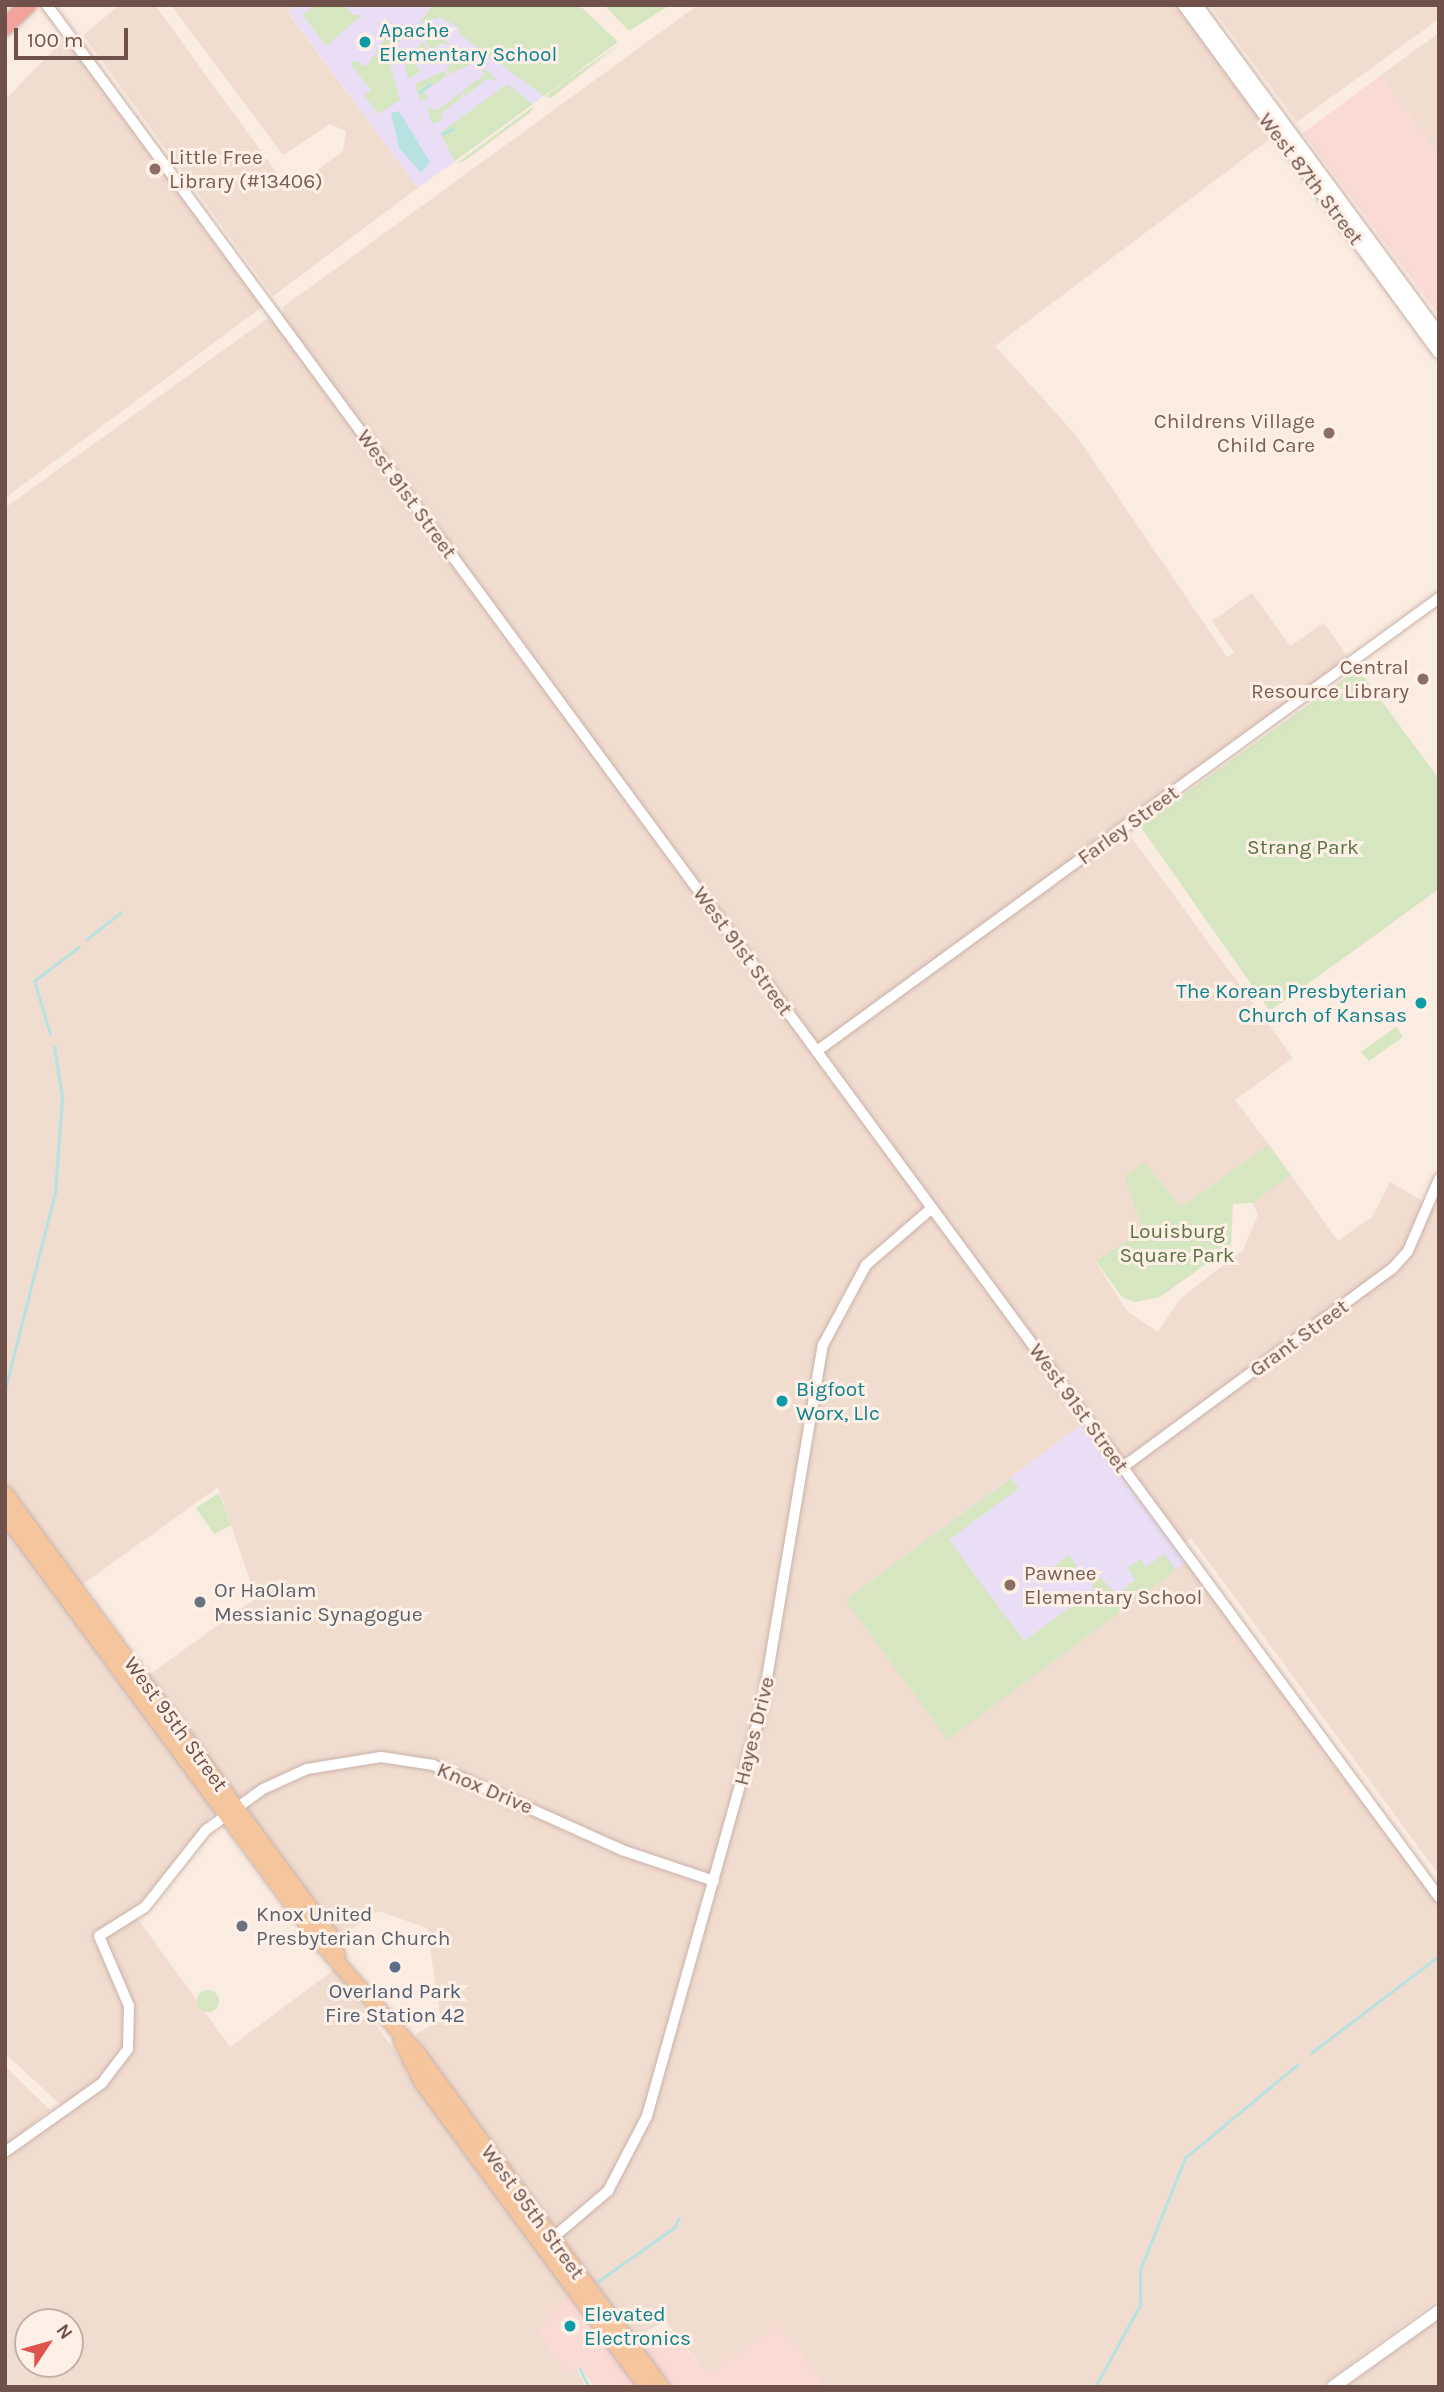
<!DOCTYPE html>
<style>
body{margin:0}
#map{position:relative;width:1444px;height:2392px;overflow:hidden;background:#faece1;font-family:Karla,sans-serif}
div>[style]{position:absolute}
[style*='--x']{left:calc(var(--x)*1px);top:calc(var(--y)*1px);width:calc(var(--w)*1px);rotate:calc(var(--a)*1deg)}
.residential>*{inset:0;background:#f1dcd0}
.commercial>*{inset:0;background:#fadad5}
.education>*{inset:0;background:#e9def6}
.green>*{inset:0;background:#d6e6c1}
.round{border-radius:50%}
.water>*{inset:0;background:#b7e2e1}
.stream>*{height:2.5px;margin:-1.25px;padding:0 1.25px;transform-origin:1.25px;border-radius:1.25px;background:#b7e2e1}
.roads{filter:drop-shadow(0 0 2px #c9b2a9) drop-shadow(0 0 2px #c9b2a9)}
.tertiary>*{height:10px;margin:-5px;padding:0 5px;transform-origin:5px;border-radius:5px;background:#fff}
.secondary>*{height:12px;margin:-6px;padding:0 6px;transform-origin:6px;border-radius:6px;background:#fff}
.primary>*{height:14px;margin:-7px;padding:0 7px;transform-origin:7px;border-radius:7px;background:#f5c59d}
.motorway>*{height:16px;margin:-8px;padding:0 8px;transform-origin:8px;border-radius:8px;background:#f1a39b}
.dots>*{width:19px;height:19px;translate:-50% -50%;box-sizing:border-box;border:4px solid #fef0e6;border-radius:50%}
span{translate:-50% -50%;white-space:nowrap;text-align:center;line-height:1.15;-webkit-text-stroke:6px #fef0e6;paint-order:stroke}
.culture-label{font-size:21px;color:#0d838f}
.left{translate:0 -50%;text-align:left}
.right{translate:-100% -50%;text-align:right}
.education-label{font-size:21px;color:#785e54}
.street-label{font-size:21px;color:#6f514a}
.park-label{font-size:21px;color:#5a7442}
.worship-label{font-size:21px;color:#5b616d}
.service-label{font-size:21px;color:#4e5e75}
.frame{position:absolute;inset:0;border:7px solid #6f514a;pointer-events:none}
.north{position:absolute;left:14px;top:2308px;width:70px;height:70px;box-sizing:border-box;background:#fef0e6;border:2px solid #c5b0a8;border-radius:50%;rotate:54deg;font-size:19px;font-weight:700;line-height:28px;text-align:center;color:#6f514a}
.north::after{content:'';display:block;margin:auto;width:24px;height:32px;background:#dd554d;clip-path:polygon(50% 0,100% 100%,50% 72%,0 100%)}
.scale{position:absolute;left:14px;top:28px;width:114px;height:32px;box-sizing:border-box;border:4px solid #6f514a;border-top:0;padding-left:9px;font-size:21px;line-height:24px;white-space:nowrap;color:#6f514a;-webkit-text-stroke:5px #fef0e6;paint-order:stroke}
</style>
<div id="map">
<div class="residential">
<i style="clip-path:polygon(120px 5px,155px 5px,290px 191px,343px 151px,346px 131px,330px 124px,283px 155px,171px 5px,297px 5px,288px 13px,418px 188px,273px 296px,83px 35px)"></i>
<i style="clip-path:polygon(698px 5px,1179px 5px,1274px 136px,995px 346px,1075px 434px,1227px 657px,1234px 652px,1212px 621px,1252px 593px,1290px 646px,1324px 623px,1349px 659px,1121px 823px,1293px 1058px,1235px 1100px,1269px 1145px,1181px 1207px,1145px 1163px,1126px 1177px,1143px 1230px,1096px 1262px,1127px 1311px,1158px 1332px,1180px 1299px,1243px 1250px,1258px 1215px,1253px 1203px,1291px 1175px,1338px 1241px,1372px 1217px,1390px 1182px,1430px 1205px,1439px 1187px,1439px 1875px,1191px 1538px,1183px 1543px,283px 317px,283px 307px)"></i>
<i style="clip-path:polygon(1210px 5px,1439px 5px,1439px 19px,1297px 122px)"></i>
<i style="clip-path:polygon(1439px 33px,1439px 155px,1381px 75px)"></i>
<i style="clip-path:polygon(65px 38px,262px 307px,5px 498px,5px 100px)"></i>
<i style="clip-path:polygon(265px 320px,274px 321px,1084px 1423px,846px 1600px,1187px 1561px,1439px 1904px,1439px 2299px,1319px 2387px,826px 2387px,708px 2374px,665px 2321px,634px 2339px,418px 2046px,416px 2034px,441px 2020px,427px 1928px,378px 1911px,339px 1938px,146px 1677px,256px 1598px,218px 1487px,80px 1586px,5px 1484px,5px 508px)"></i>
<i style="clip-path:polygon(evenodd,5px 1522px,216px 1809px,133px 1912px,230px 2047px,335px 1969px,571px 2293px,568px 2375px,577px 2369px,586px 2387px,5px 2387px,5px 2156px,67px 2111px,5px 2053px,5px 1522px,28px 2322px,70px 2322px,70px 2364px,28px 2364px,28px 2322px)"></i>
<i style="clip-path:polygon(5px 2066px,50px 2110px,5px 2146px)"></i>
<i style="clip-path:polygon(1439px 2319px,1439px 2387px,1346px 2387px)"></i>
</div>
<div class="commercial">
<i style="clip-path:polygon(1381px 75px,1439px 155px,1439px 315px,1303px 133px)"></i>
<i style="clip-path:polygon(571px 2293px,624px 2365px,672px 2331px,708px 2374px,780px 2324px,826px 2387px,595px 2387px,580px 2367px,568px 2375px,537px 2332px)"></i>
</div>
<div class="education">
<i style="clip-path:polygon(297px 5px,576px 5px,616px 43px,418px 188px,288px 12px)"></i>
<i style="clip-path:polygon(1084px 1423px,1187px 1561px,948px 1740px,845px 1600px)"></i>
</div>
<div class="green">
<i style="clip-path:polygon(315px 5px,345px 5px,352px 15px,362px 15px,326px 46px,303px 15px)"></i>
<i style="clip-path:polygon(432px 5px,579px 5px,618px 42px,544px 96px,458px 33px,459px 28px,440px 17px,419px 24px)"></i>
<i style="clip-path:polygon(604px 5px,670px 5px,629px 31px)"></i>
<i style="clip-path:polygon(405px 25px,406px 35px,389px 56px,374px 54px,390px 31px)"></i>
<i style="clip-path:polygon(439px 36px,452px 46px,442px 43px,432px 50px,425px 41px)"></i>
<i style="clip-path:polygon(423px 42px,429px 52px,414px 62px,420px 72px,408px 79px,404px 60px)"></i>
<i style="clip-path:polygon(620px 44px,551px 98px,545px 97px,568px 79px)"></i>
<i style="clip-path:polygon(461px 50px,474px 63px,449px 74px,446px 69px)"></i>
<i style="clip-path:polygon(373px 56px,388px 58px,400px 100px,378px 114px,364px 95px,371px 90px,351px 65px,354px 60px,366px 67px)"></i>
<i style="clip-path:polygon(483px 67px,497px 80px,487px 79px,465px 96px,462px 91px,484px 75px)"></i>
<i style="clip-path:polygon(444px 71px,447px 75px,424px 92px,428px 98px,420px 101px,415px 84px)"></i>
<i style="clip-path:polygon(507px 84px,533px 104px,455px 161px,440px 133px)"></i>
<i style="clip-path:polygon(460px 93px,463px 97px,440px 114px,443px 120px,432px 124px,427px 107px,437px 110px)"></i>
<i style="clip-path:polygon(534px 106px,531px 112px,463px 162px,457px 163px)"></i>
<i style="clip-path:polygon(1358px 669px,1439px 779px,1439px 889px,1270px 1011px,1140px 826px)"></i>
<i style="clip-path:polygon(1396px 1027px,1403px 1037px,1369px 1061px,1361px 1052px)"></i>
<i style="clip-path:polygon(1269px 1145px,1291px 1175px,1253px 1203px,1233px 1204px,1231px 1246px,1160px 1297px,1135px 1302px,1122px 1297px,1096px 1261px,1143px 1230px,1125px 1176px,1144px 1162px,1181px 1207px)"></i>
<i style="clip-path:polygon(1011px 1478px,1019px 1488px,949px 1540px,1024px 1641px,1094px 1590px,1091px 1585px,1101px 1577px,1116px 1595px,1135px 1580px,1128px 1568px,1140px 1559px,1146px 1567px,1164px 1554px,1176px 1570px,948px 1740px,845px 1600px)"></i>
<i style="clip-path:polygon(219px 1493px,231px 1525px,214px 1534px,196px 1508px)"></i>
<i style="clip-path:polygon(1069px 1555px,1077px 1566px,1049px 1584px,1042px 1575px)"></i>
<i class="round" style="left:197px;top:1990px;width:22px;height:22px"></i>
</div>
<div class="water">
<i style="clip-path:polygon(399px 111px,430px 162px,421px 173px,399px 148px,391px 113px)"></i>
</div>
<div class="stream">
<i style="--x:419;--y:93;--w:14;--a:-39"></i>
<i style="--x:442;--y:134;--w:12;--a:-24"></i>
<i style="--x:87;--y:939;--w:42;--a:-38.2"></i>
<i style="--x:50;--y:1034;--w:55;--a:-106.8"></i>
<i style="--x:34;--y:981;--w:56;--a:-37.1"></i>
<i style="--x:5;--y:1390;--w:203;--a:-75.8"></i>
<i style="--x:55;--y:1193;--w:96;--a:-85.8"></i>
<i style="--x:62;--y:1097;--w:51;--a:-99.1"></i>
<i style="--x:1311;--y:2053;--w:161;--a:-37.2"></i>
<i style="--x:597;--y:2282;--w:95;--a:-35.2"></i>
<i style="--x:675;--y:2227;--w:9;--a:-69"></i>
<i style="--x:580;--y:2369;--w:20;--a:63"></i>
<i style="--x:1095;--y:2387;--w:94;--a:-61.2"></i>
<i style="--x:1140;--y:2305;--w:35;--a:-90"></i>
<i style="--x:1140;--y:2270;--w:121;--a:-68.1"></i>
<i style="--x:1185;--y:2158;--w:146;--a:-39.7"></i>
</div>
<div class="roads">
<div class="tertiary">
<i style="--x:47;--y:5;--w:2349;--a:53.66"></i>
<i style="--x:817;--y:1051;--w:769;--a:-36.07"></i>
<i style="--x:1123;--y:1467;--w:334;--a:-36.4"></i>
<i style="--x:1392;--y:1269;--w:24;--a:-48"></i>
<i style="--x:1408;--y:1251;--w:78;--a:-66.7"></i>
<i style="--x:5;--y:2152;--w:119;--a:-35.4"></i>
<i style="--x:102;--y:2083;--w:43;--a:-52.6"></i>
<i style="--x:128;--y:2049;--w:43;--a:-88.7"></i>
<i style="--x:129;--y:2006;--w:76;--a:-113.2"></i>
<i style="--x:99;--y:1936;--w:54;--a:-32.2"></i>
<i style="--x:145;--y:1907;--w:98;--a:-51.6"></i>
<i style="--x:206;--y:1830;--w:70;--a:-35.7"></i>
<i style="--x:263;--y:1789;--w:48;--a:-24.4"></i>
<i style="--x:307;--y:1769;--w:75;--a:-9.2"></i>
<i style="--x:381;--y:1757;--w:53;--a:8.7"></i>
<i style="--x:433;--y:1765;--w:207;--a:24.2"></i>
<i style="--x:622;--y:1850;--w:97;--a:18.6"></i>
<i style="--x:548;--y:2242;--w:79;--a:-40.4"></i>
<i style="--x:608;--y:2191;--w:85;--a:-62.5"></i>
<i style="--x:647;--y:2116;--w:424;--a:-74.3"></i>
<i style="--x:762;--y:1708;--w:368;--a:-80.5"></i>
<i style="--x:823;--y:1345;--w:91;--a:-61.7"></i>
<i style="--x:866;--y:1265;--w:87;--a:-40.8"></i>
</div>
<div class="secondary">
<i style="--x:1184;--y:5;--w:431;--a:53.7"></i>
<i style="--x:1196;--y:5;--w:409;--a:53.6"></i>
<i style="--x:1333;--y:2387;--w:130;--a:-35.6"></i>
</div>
<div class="primary">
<i style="--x:5;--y:1493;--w:546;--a:53.63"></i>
<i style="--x:329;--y:1933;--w:24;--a:68"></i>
<i style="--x:5;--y:1515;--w:529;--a:53.61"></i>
<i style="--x:319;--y:1941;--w:152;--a:48.7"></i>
<i style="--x:419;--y:2055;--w:411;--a:53.8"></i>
<i style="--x:401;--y:2041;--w:47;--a:63.4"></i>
<i style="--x:422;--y:2083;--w:378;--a:53.6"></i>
</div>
<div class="motorway">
<i style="--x:5;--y:27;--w:32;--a:-44"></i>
</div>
</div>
<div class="dots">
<i style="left:365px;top:42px;background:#0f9aa8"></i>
<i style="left:155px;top:169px;background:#8d6e63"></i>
<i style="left:1329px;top:433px;background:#8d6e63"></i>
<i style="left:1423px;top:679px;background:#8d6e63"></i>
<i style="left:1421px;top:1003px;background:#0f9aa8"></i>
<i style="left:782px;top:1401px;background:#0f9aa8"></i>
<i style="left:1010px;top:1585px;background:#8d6e63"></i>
<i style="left:200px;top:1602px;background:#6b7280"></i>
<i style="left:242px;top:1926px;background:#6b7280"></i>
<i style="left:395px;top:1967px;background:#5c6f8a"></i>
<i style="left:570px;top:2326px;background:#0f9aa8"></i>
</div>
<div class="culture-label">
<span class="left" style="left:379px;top:42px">Apache<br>Elementary School</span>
<span class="right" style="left:1407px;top:1003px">The Korean Presbyterian<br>Church of Kansas</span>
<span class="left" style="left:796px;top:1401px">Bigfoot<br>Worx, Llc</span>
<span class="left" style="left:584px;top:2326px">Elevated<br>Electronics</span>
</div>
<div class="education-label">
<span class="left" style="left:169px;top:169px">Little Free<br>Library (#13406)</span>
<span class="right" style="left:1315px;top:433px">Childrens Village<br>Child Care</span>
<span class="right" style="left:1409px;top:679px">Central<br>Resource Library</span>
<span class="left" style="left:1024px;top:1585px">Pawnee<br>Elementary School</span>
</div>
<div class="street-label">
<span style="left:1311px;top:179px;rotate:53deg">West 87th Street</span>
<span style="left:407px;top:494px;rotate:54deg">West 91st Street</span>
<span style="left:1128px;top:825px;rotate:-36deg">Farley Street</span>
<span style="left:743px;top:951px;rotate:54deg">West 91st Street</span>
<span style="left:1299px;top:1338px;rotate:-36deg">Grant Street</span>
<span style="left:1079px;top:1408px;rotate:54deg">West 91st Street</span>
<span style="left:176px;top:1724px;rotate:54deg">West 95th Street</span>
<span style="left:754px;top:1731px;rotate:-76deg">Hayes Drive</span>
<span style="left:485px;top:1788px;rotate:23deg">Knox Drive</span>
<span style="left:533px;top:2212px;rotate:54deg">West 95th Street</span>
</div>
<div class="park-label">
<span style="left:1303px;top:847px">Strang Park</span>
<span style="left:1177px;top:1243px">Louisburg<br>Square Park</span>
</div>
<div class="worship-label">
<span class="left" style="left:214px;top:1602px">Or HaOlam<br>Messianic Synagogue</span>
<span class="left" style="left:256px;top:1926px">Knox United<br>Presbyterian Church</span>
</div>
<div class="service-label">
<span style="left:395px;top:2003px">Overland Park<br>Fire Station 42</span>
</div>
<div class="frame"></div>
<div class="north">N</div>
<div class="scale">100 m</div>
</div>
